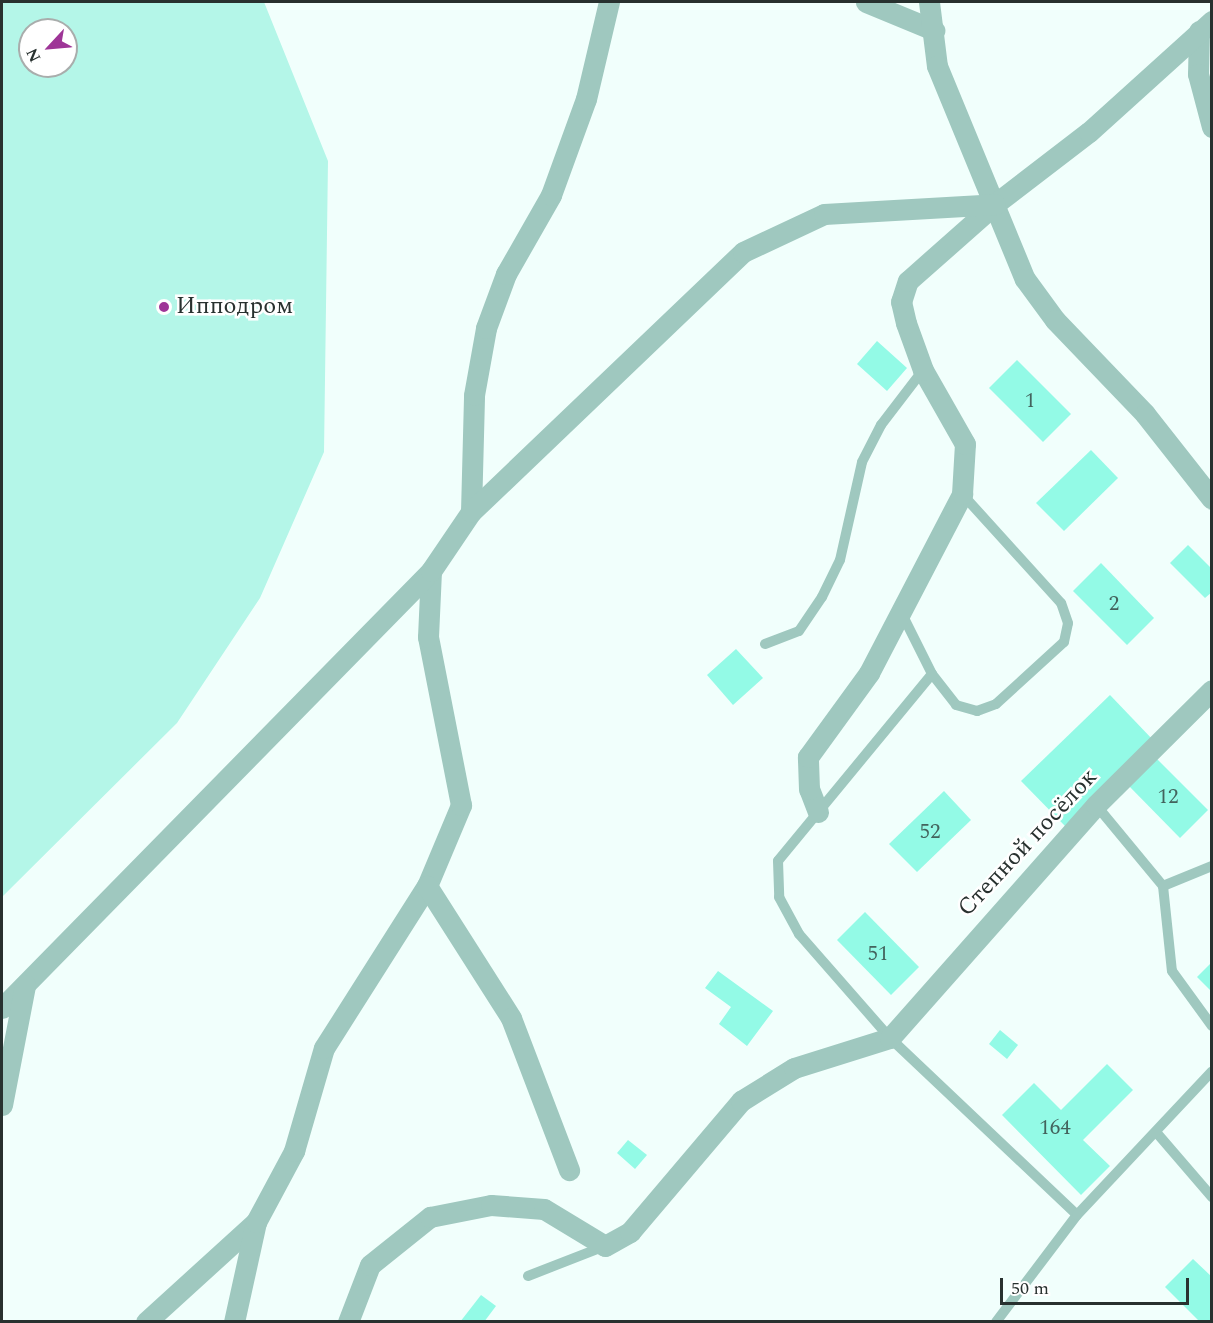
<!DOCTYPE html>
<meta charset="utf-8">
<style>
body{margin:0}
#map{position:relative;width:1213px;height:1323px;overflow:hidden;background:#f1fffc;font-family:Spectral,serif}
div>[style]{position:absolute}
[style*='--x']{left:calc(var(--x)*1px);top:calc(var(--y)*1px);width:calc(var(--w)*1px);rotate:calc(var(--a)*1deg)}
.green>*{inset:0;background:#b4f6e8}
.building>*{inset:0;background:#93fae6}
.lane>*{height:10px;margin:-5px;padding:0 5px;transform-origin:5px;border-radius:5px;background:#9fc8bf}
.street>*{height:21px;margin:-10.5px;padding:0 10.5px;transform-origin:10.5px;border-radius:10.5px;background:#9fc8bf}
.dots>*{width:16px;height:16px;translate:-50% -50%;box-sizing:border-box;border:3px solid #fff;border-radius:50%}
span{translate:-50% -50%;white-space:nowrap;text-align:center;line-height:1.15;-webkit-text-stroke:5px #fff;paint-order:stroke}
.number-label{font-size:21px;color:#43635d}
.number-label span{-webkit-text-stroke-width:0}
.poi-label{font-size:24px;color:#28312f}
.left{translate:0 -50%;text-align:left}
.street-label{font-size:24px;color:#28312f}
.frame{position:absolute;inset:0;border:3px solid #28312f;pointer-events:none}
.north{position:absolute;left:18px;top:18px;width:60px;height:60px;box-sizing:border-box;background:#fff;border:2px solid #a9adac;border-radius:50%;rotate:244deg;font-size:16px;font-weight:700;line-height:24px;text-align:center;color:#28312f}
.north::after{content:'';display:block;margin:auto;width:21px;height:27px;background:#9e3597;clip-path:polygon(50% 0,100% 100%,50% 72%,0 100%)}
.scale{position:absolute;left:1000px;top:1278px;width:189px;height:27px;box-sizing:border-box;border:3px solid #28312f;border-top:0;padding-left:8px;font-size:18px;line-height:21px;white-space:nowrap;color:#28312f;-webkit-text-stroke:4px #fff;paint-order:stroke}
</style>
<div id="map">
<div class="green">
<i style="clip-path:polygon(evenodd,2px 2px,264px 2px,328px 161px,324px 452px,260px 598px,177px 723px,2px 897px,2px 2px,30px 30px,66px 30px,66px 66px,30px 66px,30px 30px)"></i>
</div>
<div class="building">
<i style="clip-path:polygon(877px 341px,907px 368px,887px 391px,857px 364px)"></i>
<i style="clip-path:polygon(1017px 360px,1071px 414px,1043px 442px,989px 388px)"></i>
<i style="clip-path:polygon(1091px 450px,1118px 478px,1064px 531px,1036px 503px)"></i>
<i style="clip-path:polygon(1188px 545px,1212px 569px,1212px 592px,1205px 598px,1170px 563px)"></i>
<i style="clip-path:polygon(1101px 563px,1154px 618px,1127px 645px,1073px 591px)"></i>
<i style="clip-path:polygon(736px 649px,763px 678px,733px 705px,707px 675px)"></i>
<i style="clip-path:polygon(1110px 695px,1154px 741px,1066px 827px,1021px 781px)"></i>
<i style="clip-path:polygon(1154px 756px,1208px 810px,1180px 838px,1127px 784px)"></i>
<i style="clip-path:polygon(944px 791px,971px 820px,917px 872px,889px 844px)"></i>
<i style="clip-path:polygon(865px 912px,919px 967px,891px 995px,837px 940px)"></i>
<i style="clip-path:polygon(1212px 962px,1212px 992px,1197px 977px)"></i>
<i style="clip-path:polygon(718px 971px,773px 1011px,747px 1046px,719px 1024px,731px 1007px,705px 988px)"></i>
<i style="clip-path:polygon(1000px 1030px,1018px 1045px,1007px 1059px,989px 1044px)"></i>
<i style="clip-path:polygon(1107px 1064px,1133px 1090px,1083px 1140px,1110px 1166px,1081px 1195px,1002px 1115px,1034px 1083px,1061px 1110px)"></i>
<i style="clip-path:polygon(628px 1140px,647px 1155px,635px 1169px,617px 1153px)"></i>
<i style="clip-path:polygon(1193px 1259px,1212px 1277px,1212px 1322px,1200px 1322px,1165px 1287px)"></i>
<i style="clip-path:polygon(481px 1295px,496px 1306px,484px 1322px,460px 1322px)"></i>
</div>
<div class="lane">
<i style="--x:903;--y:616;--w:65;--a:63.4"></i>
<i style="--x:932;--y:674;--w:242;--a:129.5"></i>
<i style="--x:778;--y:861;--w:36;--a:88"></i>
<i style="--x:779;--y:897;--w:42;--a:61.6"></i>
<i style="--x:799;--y:934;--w:138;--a:48.8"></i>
<i style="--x:890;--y:1038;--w:257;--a:43.4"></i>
<i style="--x:765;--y:644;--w:36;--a:-21"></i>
<i style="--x:799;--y:631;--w:41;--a:-55.9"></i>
<i style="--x:822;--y:597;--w:41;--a:-64.1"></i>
<i style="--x:840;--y:560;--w:100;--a:-77.3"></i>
<i style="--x:862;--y:462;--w:42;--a:-62.8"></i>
<i style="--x:881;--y:425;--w:69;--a:-52.6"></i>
<i style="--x:932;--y:674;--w:39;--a:52"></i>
<i style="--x:956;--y:705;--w:22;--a:16"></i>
<i style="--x:977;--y:711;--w:20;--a:-20"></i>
<i style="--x:996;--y:704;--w:92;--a:-42.4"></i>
<i style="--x:1064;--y:642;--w:19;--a:-78"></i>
<i style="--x:1068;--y:623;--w:21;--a:-109"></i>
<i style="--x:1061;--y:603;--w:147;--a:-132.2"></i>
<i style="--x:1096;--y:805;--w:105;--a:50.4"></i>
<i style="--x:1163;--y:886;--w:85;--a:84"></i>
<i style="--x:1172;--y:971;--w:68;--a:54"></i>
<i style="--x:1163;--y:886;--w:53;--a:-22.2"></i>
<i style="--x:1156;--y:1132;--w:86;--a:49.3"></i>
<i style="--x:528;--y:1276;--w:83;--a:-21.3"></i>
<i style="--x:996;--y:1322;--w:134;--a:-52.9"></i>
<i style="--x:1077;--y:1215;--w:197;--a:-46.8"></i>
</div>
<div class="street">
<i style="--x:866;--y:2;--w:74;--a:22.4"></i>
<i style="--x:929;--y:2;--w:64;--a:82.9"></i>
<i style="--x:937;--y:66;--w:230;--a:67.6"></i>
<i style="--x:1025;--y:279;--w:51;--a:53.8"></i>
<i style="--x:1055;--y:320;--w:130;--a:46.2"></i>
<i style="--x:1145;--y:414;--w:108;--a:51.8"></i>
<i style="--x:1199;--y:31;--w:43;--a:91.3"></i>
<i style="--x:1198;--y:74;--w:55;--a:75.2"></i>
<i style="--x:471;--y:512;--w:117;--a:-88.5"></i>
<i style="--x:474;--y:395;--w:68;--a:-79.8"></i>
<i style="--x:486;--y:328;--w:58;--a:-69.7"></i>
<i style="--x:506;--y:274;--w:91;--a:-60.3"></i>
<i style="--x:551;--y:195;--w:102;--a:-70"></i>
<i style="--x:586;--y:99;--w:100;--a:-76.7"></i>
<i style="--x:818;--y:812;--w:25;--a:-111"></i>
<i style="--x:809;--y:789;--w:32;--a:-92"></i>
<i style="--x:808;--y:757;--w:104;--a:-54"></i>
<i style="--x:869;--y:673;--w:202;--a:-62.5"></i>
<i style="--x:962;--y:494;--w:50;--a:-86.6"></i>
<i style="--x:965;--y:444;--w:85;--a:-119.6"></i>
<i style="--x:923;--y:370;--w:50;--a:-109.9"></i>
<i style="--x:906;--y:323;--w:22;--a:-103"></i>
<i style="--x:901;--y:302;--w:22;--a:-72"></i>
<i style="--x:908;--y:281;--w:116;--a:-41.5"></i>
<i style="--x:995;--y:204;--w:118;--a:-37.5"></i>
<i style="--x:1089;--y:132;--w:166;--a:-42.1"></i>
<i style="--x:427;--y:886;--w:88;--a:-67.2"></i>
<i style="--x:461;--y:805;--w:171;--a:-101.1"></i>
<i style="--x:428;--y:637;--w:66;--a:-87.4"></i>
<i style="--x:2;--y:1008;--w:612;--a:-45.53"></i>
<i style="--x:431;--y:571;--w:71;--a:-55.9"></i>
<i style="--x:471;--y:512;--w:376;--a:-43.7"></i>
<i style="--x:743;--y:252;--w:89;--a:-25.1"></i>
<i style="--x:824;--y:214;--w:171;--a:-3.3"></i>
<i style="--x:2;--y:1105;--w:122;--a:-79.1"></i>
<i style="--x:146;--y:1322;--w:149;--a:-42.3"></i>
<i style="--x:234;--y:1322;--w:102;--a:-77.6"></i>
<i style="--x:256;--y:1222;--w:81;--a:-61.8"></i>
<i style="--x:294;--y:1151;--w:107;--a:-73.8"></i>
<i style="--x:324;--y:1048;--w:192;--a:-57.6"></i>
<i style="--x:427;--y:886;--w:156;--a:57.5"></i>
<i style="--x:511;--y:1018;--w:163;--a:69.1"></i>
<i style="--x:348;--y:1322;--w:61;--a:-68.9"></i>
<i style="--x:370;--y:1265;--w:77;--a:-38.7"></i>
<i style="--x:430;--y:1217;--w:62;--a:-11.1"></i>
<i style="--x:491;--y:1205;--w:53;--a:4.3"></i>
<i style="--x:544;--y:1209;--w:71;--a:31.2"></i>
<i style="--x:605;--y:1246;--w:29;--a:-29"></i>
<i style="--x:630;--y:1232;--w:172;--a:-49.7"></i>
<i style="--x:741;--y:1101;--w:62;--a:-31.9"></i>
<i style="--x:794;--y:1068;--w:101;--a:-17.4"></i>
<i style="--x:890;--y:1038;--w:311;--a:-48.5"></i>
<i style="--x:1096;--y:805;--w:163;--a:-44.8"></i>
</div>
<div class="dots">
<i style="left:164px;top:307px;background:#9e3597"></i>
</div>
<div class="number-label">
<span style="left:1030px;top:401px">1</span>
<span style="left:1114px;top:604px">2</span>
<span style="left:1168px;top:797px">12</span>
<span style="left:930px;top:832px">52</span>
<span style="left:878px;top:954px">51</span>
<span style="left:1055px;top:1128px">164</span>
</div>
<div class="poi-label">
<span class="left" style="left:176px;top:307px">Ипподром</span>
</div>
<div class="street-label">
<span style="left:1028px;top:843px;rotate:-47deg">Степной посёлок</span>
</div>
<div class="frame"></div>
<div class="north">N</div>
<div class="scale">50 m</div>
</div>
